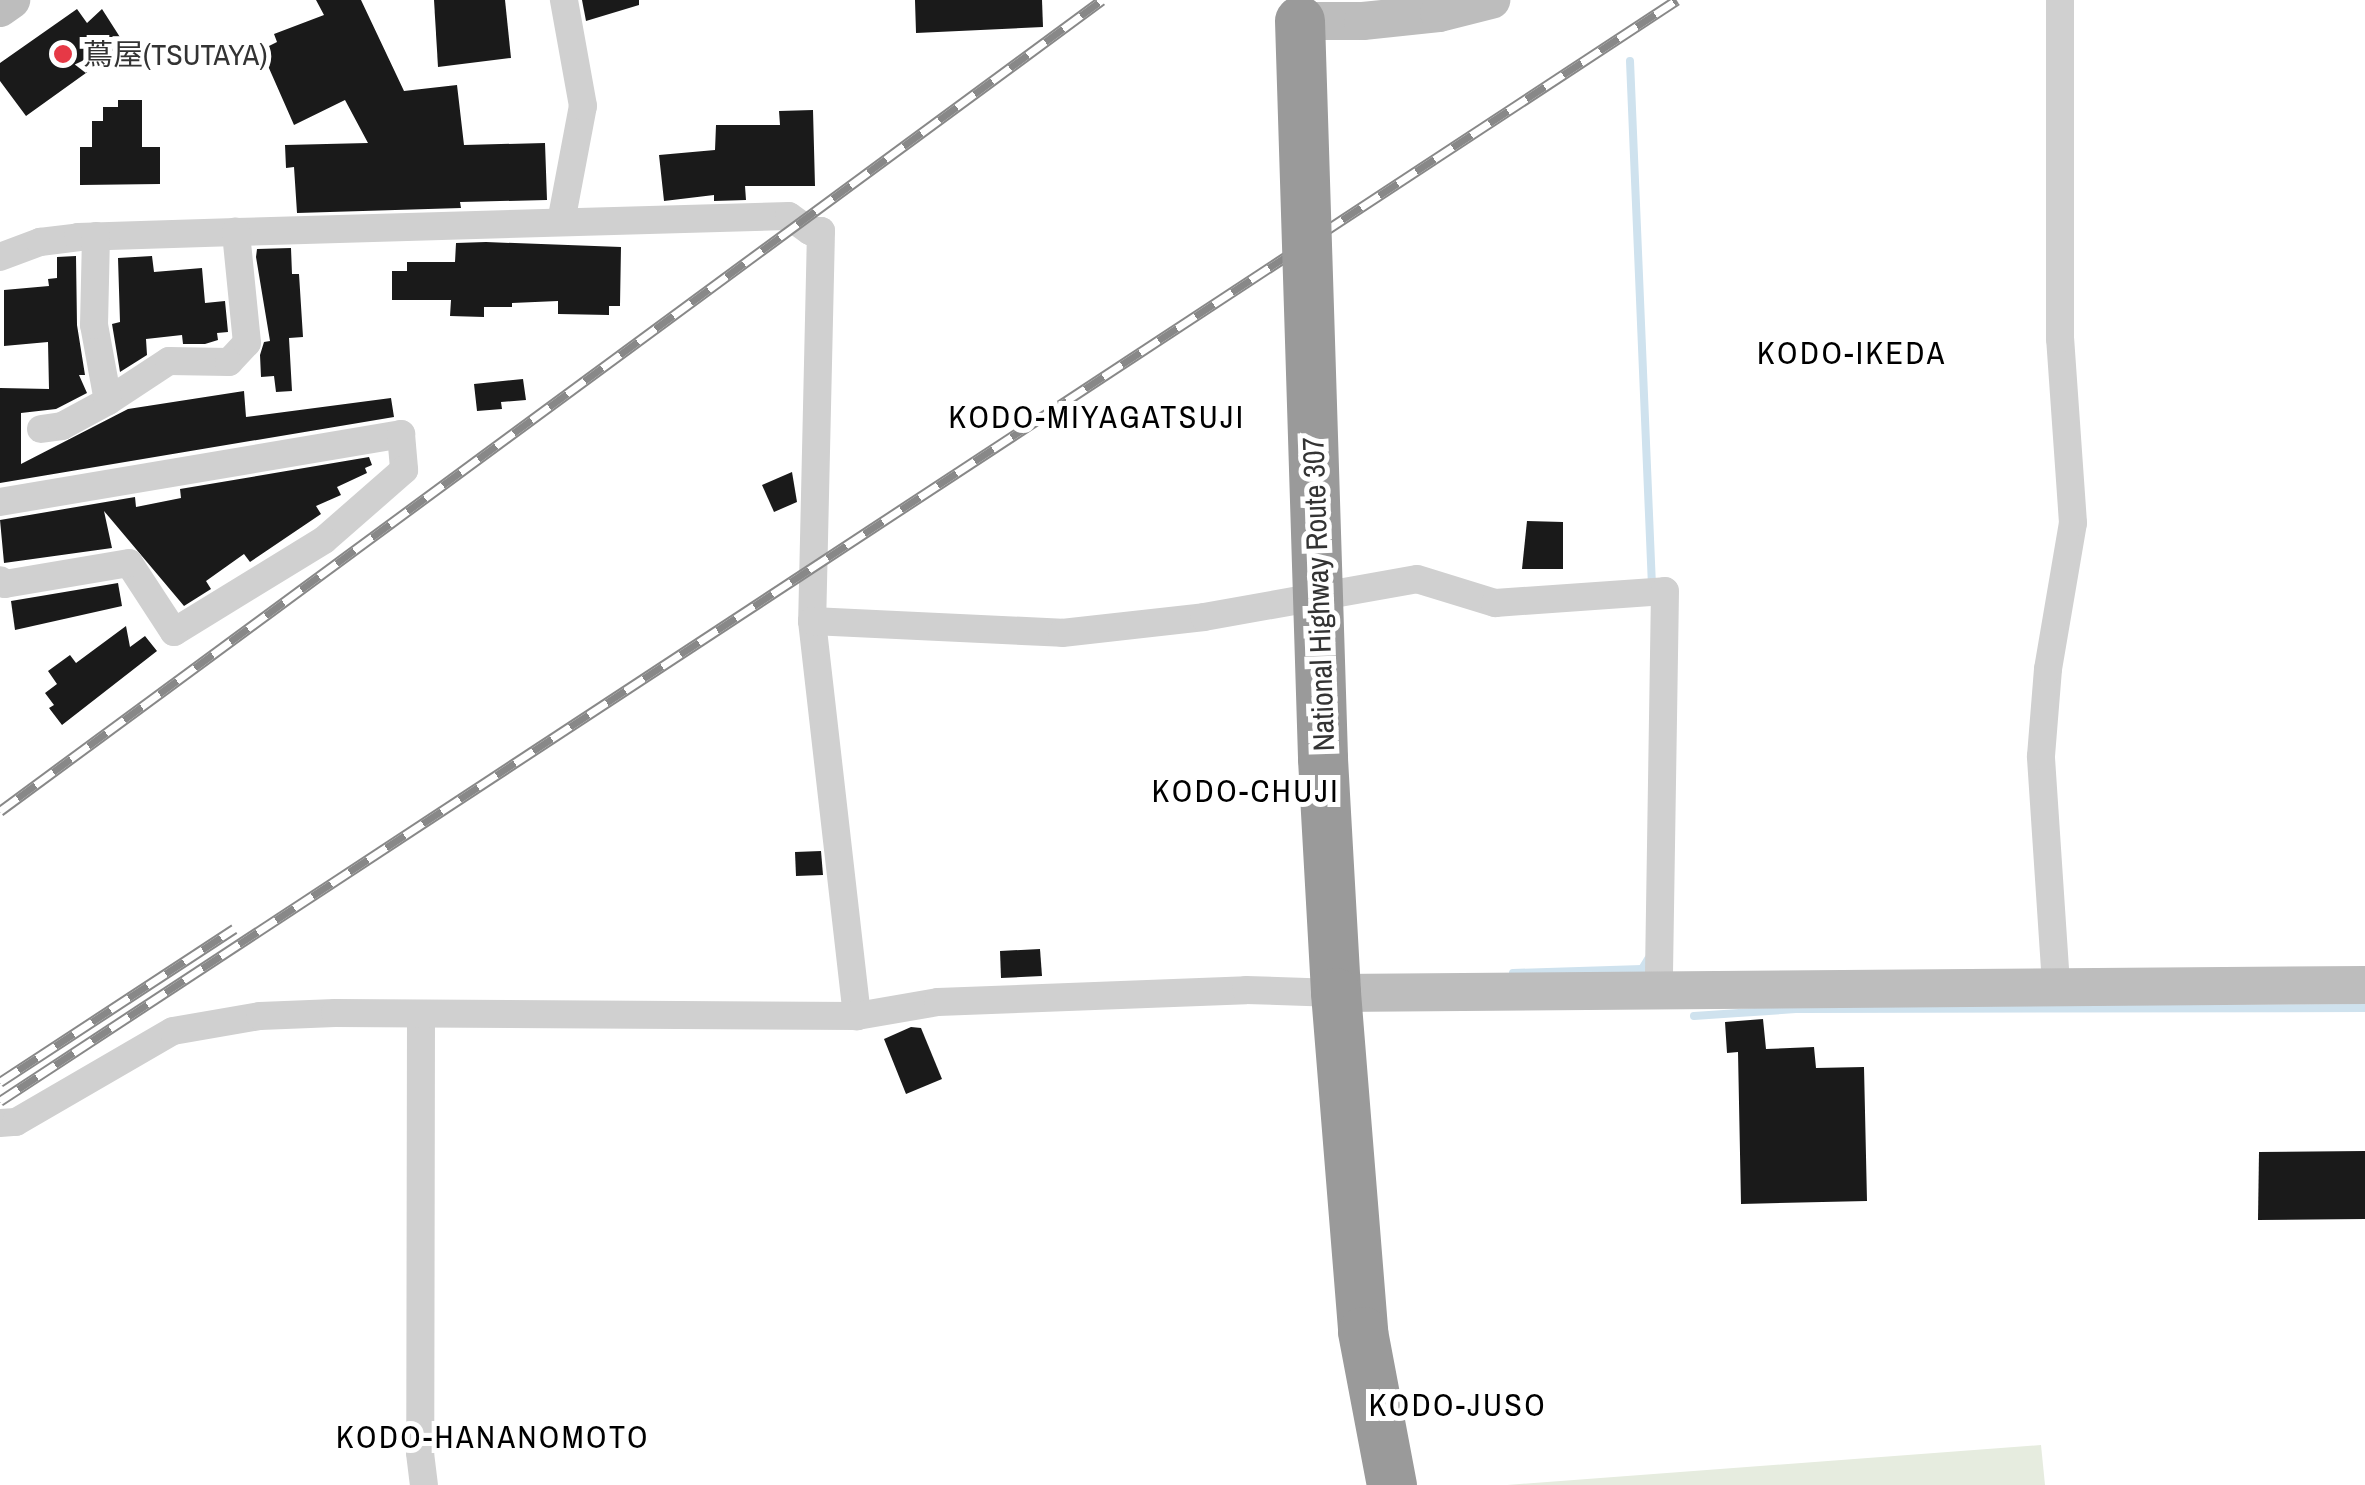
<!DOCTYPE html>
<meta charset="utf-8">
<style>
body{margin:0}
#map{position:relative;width:2365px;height:1485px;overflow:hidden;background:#fff;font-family:"Archivo Narrow","Noto Sans JP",sans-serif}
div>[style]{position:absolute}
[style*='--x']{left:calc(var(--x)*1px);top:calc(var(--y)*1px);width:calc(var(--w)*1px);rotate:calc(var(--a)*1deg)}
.green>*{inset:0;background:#e6ecdf}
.stream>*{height:8px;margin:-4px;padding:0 4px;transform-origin:4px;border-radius:4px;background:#cfe2ee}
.building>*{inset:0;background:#1a1a1a}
.street>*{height:28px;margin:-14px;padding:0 14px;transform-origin:14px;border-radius:14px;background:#d0d0d0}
.secondary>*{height:38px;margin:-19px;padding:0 19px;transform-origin:19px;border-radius:19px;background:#bdbdbd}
.highway>*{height:50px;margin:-25px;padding:0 25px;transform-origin:25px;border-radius:25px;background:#9a9a9a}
.rail>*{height:11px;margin-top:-5.5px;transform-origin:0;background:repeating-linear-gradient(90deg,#fff 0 22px,#888 0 44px);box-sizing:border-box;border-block:2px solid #888}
.highway-bridge>*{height:50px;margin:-25px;padding:0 25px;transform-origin:25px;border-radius:25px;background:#9a9a9a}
.dots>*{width:28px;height:28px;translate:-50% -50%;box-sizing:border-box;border:5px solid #fff;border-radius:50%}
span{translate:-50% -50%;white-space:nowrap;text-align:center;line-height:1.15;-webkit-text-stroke:10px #fff;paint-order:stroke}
.poi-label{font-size:30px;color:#333}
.left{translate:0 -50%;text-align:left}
.street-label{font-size:30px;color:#333}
.neighbourhood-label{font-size:32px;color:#000;letter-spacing:2.5px}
</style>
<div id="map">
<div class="green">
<i style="clip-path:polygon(2041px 1445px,2045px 1485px,1507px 1485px)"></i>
</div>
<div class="stream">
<i style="--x:1630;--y:61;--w:524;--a:87.6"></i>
<i style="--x:1513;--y:973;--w:129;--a:-1.8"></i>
<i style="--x:1642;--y:969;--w:12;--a:-59"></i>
<i style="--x:1694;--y:1016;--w:102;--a:-3.9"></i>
<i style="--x:1796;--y:1009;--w:569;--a:-0.1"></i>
</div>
<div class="building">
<i style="clip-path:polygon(316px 0,361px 0,404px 91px,457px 85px,464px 145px,545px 143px,547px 200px,460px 202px,461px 208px,297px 213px,294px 167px,286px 168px,285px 145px,368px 143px,345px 100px,294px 125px,261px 50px,277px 42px,274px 34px,324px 15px)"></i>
<i style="clip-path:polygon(434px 0,505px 0,511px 58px,438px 67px)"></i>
<i style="clip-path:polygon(582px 0,639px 0,639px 5px,586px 21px)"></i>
<i style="clip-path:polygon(915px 0,1042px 0,1043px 27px,916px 33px)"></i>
<i style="clip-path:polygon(77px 9px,87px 23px,102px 9px,125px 45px,26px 116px,0 81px,0 63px)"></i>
<i style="clip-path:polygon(118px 100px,142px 100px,142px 147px,160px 147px,160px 184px,80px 185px,80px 147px,92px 147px,92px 121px,103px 121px,103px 107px,118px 107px)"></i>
<i style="clip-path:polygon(813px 110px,815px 186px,745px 186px,746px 200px,714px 201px,714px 195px,664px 201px,659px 155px,715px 150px,716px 125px,780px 125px,779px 111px)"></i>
<i style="clip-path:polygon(486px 242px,621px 247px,620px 306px,609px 306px,609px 315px,558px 314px,558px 301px,512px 303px,512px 307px,484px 307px,484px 317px,450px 316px,451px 300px,392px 300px,392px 271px,407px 271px,407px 262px,455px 262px,456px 243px)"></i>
<i style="clip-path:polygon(291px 248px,292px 274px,299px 274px,303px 337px,289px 338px,292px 391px,276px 392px,274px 376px,261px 377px,260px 355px,264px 342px,270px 341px,256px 257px,257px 249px)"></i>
<i style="clip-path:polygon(76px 256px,77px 325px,85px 375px,79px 375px,87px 393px,56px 409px,21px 413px,21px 464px,128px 409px,244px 391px,246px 417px,391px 398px,394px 417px,0 483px,0 388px,49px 389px,48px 342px,4px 346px,4px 290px,49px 286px,48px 279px,57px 278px,57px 257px)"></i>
<i style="clip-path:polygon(152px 256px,154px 272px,202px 268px,205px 303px,225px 301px,228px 332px,217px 333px,218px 340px,205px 344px,183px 344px,182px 335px,146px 339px,147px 355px,120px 372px,112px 324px,120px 322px,118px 258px)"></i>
<i style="clip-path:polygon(523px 379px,526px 400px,501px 402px,502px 409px,477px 411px,474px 384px)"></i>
<i style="clip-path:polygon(369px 457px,372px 465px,365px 468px,367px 473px,337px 487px,341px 495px,316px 506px,321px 514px,250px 562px,244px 554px,206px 581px,211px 589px,184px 606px,104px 511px,112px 548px,4px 563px,0 520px,135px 497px,136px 507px,181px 498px,180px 489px)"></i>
<i style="clip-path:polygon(792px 472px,797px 502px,774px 512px,762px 485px)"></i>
<i style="clip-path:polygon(1527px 521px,1563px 522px,1563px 569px,1522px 569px)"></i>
<i style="clip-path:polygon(118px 583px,122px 606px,15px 630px,11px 601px)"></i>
<i style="clip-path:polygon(126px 626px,130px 647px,145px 636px,157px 651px,62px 725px,49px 708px,54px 705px,45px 693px,57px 684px,48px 671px,70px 655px,76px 663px)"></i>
<i style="clip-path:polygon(821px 851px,823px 875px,796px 876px,795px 852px)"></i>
<i style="clip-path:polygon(1040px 949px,1042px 976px,1001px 978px,1000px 951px)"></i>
<i style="clip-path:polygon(1763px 1019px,1766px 1049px,1814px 1047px,1816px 1068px,1864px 1067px,1867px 1201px,1741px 1204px,1738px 1052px,1727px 1053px,1725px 1022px)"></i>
<i style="clip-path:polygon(911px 1027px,921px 1028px,942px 1079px,906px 1094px,884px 1039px)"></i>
<i style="clip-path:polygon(2365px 1151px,2365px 1219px,2258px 1220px,2259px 1152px)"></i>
</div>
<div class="street">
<i style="--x:561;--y:222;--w:118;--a:-79.3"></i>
<i style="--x:583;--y:106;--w:108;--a:-100.2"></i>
<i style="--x:0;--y:257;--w:43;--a:-20.6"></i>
<i style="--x:40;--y:242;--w:38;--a:-7"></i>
<i style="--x:78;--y:237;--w:158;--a:-1.8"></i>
<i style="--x:236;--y:232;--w:553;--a:-1.66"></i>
<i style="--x:789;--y:216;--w:26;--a:36"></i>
<i style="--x:810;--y:231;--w:11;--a:0"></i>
<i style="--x:821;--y:231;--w:390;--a:91.3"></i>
<i style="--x:812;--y:621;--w:398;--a:83.5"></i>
<i style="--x:108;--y:401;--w:73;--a:-33.3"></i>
<i style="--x:169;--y:361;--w:60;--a:1"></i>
<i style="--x:229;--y:362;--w:26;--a:-47"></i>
<i style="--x:247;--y:343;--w:112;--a:-95.7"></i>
<i style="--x:41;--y:429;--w:21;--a:-8"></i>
<i style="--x:62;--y:426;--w:52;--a:-28.5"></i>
<i style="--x:108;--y:401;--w:77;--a:-100.4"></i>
<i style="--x:94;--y:325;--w:89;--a:-88.7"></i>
<i style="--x:0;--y:502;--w:407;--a:-9.6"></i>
<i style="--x:401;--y:434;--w:36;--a:85"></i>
<i style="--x:404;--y:470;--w:106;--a:138.8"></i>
<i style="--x:324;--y:540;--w:176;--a:148.5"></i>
<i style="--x:174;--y:632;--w:82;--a:-123.1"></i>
<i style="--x:129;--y:563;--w:126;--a:170.4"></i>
<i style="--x:5;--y:584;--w:6;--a:-141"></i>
<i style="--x:812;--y:621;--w:250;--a:2.7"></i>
<i style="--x:1062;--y:633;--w:143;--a:-6.4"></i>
<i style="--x:1204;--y:617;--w:216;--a:-10.1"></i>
<i style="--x:1417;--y:579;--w:82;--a:17.1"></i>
<i style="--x:1495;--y:603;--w:170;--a:-4"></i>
<i style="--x:1665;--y:591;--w:400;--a:90.9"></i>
<i style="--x:2056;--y:984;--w:228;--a:-93.8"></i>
<i style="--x:2041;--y:756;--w:87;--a:-85.4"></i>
<i style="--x:2048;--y:669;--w:148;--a:-80.3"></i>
<i style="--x:2073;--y:523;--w:184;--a:-94"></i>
<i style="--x:2060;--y:339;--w:339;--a:-90"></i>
<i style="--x:421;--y:1014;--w:439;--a:90.1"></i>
<i style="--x:420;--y:1453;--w:32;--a:83"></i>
<i style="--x:0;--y:1123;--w:16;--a:-4"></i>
<i style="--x:16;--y:1122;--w:181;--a:-30.1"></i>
<i style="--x:173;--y:1031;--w:88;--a:-9.8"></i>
<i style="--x:260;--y:1016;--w:75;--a:-2.3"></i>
<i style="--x:335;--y:1013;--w:522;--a:0.33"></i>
<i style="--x:857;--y:1016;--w:82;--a:-9.8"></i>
<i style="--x:938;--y:1002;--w:308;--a:-2.2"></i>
<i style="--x:1246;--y:990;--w:90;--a:1.9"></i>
</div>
<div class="secondary">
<i style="--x:0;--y:8;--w:14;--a:-36"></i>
<i style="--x:1300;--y:21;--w:63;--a:0"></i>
<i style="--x:1363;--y:21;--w:76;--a:-6"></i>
<i style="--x:1439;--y:13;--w:54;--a:-14"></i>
<i style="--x:1336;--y:993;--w:1029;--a:-0.45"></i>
</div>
<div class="highway">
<i style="--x:1323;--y:759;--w:234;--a:86.8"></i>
<i style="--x:1336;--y:993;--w:340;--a:85.4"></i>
<i style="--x:1363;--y:1332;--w:156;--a:79.3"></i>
</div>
<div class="rail">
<i style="--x:0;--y:811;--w:1368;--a:-36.35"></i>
<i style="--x:0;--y:1082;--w:280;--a:-33.2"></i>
<i style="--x:0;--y:1101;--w:2006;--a:-33.29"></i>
</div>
<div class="highway-bridge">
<i style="--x:1300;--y:21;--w:738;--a:88.21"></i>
</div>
<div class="dots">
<i style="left:63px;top:54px;background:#e63946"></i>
</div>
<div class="poi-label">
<span class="left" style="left:83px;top:54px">蔦屋(TSUTAYA)</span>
</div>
<div class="street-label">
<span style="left:1318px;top:594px;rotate:-92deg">National Highway Route 307</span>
</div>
<div class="neighbourhood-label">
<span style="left:1852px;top:353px">KODO-IKEDA</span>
<span style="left:1097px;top:417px">KODO-MIYAGATSUJI</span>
<span style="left:1246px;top:791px">KODO-CHUJI</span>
<span style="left:1458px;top:1405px">KODO-JUSO</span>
<span style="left:493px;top:1437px">KODO-HANANOMOTO</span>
</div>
</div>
